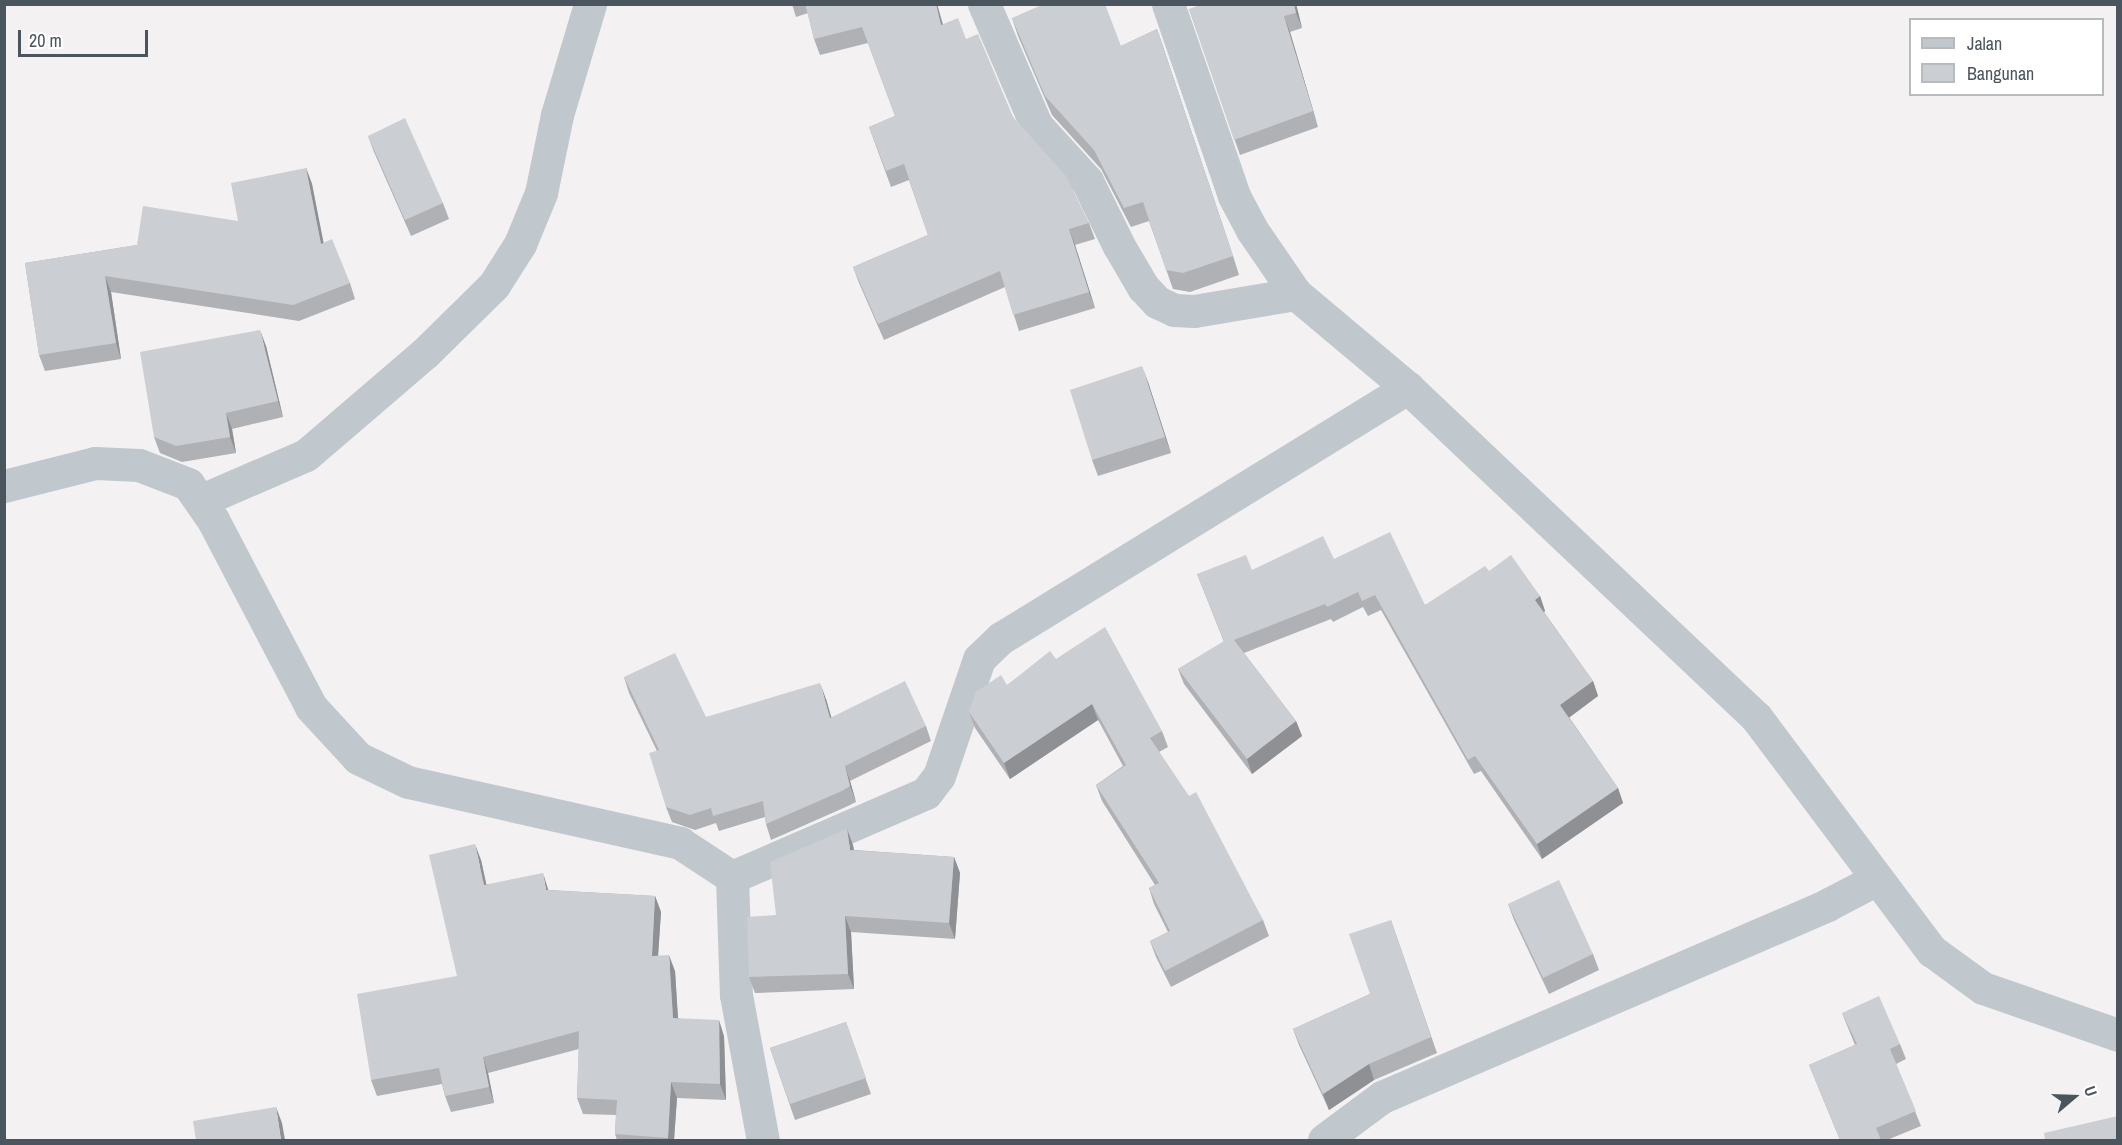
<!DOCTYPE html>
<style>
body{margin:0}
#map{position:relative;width:2122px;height:1145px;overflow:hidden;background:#f3f1f1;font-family:"Archivo Narrow",sans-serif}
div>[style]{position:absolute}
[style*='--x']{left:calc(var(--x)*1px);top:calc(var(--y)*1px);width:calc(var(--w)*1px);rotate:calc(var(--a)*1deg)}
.minor>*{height:33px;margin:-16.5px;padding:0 16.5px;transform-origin:16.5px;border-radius:16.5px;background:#c0c8ce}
.wall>*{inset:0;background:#afb1b5}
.shaded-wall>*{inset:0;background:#8e9094}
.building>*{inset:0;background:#cbced3}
span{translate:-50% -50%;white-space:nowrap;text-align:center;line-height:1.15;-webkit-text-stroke:5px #fff;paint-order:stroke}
.frame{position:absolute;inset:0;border:6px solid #4a555d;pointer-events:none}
.legend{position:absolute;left:1909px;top:18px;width:195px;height:78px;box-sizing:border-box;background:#fff;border:2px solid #b7bbbe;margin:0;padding:8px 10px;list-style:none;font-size:18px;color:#4a555d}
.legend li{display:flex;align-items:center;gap:12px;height:30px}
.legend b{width:30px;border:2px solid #b7bbbe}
.north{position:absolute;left:2044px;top:1067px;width:60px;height:60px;-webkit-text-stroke:4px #fff;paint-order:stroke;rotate:71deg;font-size:16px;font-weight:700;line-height:24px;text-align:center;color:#4a555d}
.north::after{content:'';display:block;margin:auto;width:21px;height:27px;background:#4a555d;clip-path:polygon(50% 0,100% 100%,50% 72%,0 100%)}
.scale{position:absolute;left:18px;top:30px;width:130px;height:27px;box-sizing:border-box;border:3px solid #4a555d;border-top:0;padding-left:8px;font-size:18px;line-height:21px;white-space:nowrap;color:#4a555d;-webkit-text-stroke:4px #fff;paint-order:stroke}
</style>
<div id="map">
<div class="minor">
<i style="--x:984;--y:4;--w:132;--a:66.7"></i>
<i style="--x:1036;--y:125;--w:76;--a:47.7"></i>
<i style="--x:1087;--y:181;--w:72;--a:63.8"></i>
<i style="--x:1119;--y:246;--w:48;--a:59.7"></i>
<i style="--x:1143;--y:287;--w:21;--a:47"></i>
<i style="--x:1157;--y:302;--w:19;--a:25"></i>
<i style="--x:1174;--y:310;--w:20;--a:3"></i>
<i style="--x:1194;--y:311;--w:103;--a:-9.5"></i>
<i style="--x:1168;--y:4;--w:203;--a:71"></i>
<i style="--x:1234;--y:196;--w:38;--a:62"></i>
<i style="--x:1252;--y:230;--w:78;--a:55.5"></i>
<i style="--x:1296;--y:294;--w:146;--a:40"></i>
<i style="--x:1408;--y:388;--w:479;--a:43.4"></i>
<i style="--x:1756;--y:717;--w:293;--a:53.1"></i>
<i style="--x:1932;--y:951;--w:63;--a:36"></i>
<i style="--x:1983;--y:988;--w:143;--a:19.2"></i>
<i style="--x:4;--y:486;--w:94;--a:-14.2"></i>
<i style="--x:95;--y:463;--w:44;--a:2.6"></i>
<i style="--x:139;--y:465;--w:53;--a:21.2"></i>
<i style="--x:188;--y:484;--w:44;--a:55.2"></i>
<i style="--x:213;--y:520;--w:211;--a:62.3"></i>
<i style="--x:311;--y:707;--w:69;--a:47.3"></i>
<i style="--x:358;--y:758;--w:55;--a:25.6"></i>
<i style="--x:408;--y:782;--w:279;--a:12.6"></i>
<i style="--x:680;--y:843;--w:62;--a:33.2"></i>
<i style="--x:202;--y:500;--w:113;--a:-23.4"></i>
<i style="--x:306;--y:455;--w:157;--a:-40.6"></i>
<i style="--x:425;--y:353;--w:97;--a:-44.6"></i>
<i style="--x:494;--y:285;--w:49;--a:-57.6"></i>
<i style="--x:520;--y:244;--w:55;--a:-67.6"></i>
<i style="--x:541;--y:193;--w:80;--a:-78.4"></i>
<i style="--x:557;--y:115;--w:116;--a:-73.4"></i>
<i style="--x:732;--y:877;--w:211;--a:-23.4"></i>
<i style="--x:926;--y:793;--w:21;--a:-53"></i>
<i style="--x:939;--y:776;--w:124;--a:-71.1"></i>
<i style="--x:979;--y:659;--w:30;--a:-44"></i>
<i style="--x:1001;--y:638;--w:478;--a:-31.6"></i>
<i style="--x:732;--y:877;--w:118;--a:88.1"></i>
<i style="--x:736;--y:995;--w:147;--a:79.5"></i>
<i style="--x:1324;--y:1140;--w:72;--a:-36.6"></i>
<i style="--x:1382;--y:1097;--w:485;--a:-23.3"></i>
<i style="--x:1827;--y:905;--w:56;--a:-27.5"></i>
</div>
<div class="wall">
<i style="clip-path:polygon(792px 4px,937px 4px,943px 24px,966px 39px,1013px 117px,1089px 223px,1095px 239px,1075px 245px,1095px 308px,1019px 331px,1005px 287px,884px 340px,859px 283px,853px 267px,928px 235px,909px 180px,891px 187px,869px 127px,895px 116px,868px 43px,820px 55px,814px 39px,808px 13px,796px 17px)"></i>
<i style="clip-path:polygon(1296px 4px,1302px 28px,1290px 32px,1318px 127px,1240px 155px,1189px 9px)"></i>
<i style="clip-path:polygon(1012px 18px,1121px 46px,1157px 29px,1239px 275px,1190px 292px,1173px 289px,1149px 221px,1131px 227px,1101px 169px,1052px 115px,1018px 36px)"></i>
<i style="clip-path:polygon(368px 136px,443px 203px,449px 219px,411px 236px,374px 152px)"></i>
<i style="clip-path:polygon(306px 168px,312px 184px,323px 243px,350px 283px,355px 299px,299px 321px,111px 292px,121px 359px,45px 371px,39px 355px,25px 263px,137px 245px,238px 221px)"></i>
<i style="clip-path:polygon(266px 346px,283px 417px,232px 429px,236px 453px,182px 462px,160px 453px,154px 437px)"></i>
<i style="clip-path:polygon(1148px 382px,1171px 453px,1098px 476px,1092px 460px)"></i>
<i style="clip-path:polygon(1334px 559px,1425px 605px,1489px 571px,1540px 596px,1545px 611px,1544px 612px,1593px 681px,1598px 696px,1569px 717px,1618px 788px,1623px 803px,1542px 859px,1481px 771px,1474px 774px,1381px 610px,1368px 616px,1363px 607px,1333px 622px,1331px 619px,1244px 653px,1296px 721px,1302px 736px,1252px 774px,1184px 684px,1178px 669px,1224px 642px,1197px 574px,1252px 570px)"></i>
<i style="clip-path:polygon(1056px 659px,1162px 731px,1168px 747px,1159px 752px,1263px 920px,1269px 936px,1171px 987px,1156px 957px,1150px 941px,1168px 932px,1154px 904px,1149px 888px,1155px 885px,1102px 801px,1096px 785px,1123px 766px,1098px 720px,1010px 779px,975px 728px,969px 712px,1007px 685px)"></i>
<i style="clip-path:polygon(624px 677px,706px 717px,826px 699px,831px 718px,926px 726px,931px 741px,850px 781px,856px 802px,848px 806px,771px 840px,766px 824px,765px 817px,719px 831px,716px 823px,695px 830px,672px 822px,666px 807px,657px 751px,629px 693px)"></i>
<i style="clip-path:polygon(853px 845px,854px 850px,954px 857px,960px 873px,955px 939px,851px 932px,854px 989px,755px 993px,749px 977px,776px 915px)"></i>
<i style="clip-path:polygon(481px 860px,486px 884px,549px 890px,655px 896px,661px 912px,658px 955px,675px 971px,678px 1018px,724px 1036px,726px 1100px,677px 1098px,674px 1140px,617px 1140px,615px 1134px,616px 1115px,583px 1114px,577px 1098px,579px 1049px,488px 1073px,494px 1103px,451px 1112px,445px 1096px,442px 1084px,377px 1096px,371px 1080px,457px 976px)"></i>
<i style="clip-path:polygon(1508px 904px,1593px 954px,1599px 970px,1549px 994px,1514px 920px)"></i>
<i style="clip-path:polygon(1391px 920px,1437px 1053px,1374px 1080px,1329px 1110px,1299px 1045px,1293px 1029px,1370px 994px)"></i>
<i style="clip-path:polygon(1842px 1013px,1900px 1044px,1906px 1059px,1896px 1064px,1921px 1126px,1887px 1140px,1840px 1140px,1809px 1065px,1855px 1045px)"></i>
<i style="clip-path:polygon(846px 1022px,871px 1094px,795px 1120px,770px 1048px)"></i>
</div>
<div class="shaded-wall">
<i style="clip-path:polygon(936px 4px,937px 4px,947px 41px,941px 25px)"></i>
<i style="clip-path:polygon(1294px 4px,1296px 4px,1302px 28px,1296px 13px)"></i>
<i style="clip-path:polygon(1284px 16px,1290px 32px,1318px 127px,1313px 111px)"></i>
<i style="clip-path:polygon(1157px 29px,1163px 48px,1239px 275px,1233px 256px)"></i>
<i style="clip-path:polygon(306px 168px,312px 184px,327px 260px,321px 244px)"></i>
<i style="clip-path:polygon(1069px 229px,1075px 245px,1095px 308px,1089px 292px)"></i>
<i style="clip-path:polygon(105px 276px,111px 292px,121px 359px,116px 343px)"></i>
<i style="clip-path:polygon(260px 330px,266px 346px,283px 417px,278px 401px)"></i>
<i style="clip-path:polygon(1142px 366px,1148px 382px,1171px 453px,1165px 437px)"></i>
<i style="clip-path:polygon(226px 413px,232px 429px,236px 453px,230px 437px)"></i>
<i style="clip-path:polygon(1540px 596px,1545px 611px,1540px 615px,1535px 600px)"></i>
<i style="clip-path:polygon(1593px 681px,1598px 696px,1566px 720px,1560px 705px)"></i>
<i style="clip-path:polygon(820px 683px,826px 699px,836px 733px,830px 718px)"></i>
<i style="clip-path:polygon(1092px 704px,1098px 720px,1010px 779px,1004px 763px)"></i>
<i style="clip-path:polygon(1296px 721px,1302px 736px,1252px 774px,1247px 759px)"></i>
<i style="clip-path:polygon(845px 766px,850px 781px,856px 802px,850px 786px)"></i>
<i style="clip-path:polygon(1618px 788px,1623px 803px,1542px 859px,1537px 844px)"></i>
<i style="clip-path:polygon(847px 829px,853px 845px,856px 866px,850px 850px)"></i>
<i style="clip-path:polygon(475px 844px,481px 860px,490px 901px,484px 885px)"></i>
<i style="clip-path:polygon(954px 857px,960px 873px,955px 939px,949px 923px)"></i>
<i style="clip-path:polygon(543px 873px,548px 889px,552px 906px,546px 890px)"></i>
<i style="clip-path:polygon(655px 896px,661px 912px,657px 972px,652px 956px)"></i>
<i style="clip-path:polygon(845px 916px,851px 932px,854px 989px,848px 974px)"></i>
<i style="clip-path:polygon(669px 955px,675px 971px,679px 1034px,673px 1018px)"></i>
<i style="clip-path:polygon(719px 1020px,724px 1036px,726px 1100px,720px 1084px)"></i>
<i style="clip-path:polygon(483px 1057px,488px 1073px,494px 1103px,489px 1087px)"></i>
<i style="clip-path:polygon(1369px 1064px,1374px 1080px,1329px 1110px,1323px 1094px)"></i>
<i style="clip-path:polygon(671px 1082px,677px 1098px,674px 1140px,668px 1140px,668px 1138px)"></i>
<i style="clip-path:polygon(276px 1107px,282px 1123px,285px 1140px,281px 1140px)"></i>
</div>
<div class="building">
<i style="clip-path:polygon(805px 4px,936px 4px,941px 25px,958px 18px,966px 39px,978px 34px,1013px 117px,1066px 176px,1089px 223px,1069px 229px,1089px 292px,1013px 315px,1000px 271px,878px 324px,853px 267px,928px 235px,904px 164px,886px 171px,869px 127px,895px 116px,862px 27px,814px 39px)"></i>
<i style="clip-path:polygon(1044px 4px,1105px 4px,1121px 46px,1157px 29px,1233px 256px,1183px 273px,1166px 270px,1143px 202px,1124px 208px,1094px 150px,1045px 96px,1012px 18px)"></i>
<i style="clip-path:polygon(1203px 4px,1294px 4px,1296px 13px,1284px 16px,1313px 111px,1234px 140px,1189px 9px)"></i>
<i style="clip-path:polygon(405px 118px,443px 203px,405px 220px,368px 136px)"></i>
<i style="clip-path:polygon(306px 168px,321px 244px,332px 239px,350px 283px,293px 305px,105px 276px,116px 343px,39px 355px,25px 263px,137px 245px,143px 206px,238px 221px,231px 183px)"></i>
<i style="clip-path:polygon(260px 330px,278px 401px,226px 413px,230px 437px,176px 446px,154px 437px,140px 352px)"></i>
<i style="clip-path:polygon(1142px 366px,1165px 437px,1092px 460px,1070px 390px)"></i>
<i style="clip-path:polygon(1390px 532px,1425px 605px,1485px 566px,1489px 571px,1511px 555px,1540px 596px,1535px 600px,1593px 681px,1560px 705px,1618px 788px,1537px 844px,1475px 756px,1468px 760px,1375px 595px,1362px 601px,1358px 592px,1327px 607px,1325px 604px,1234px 640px,1296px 721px,1247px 759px,1178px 669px,1224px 641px,1197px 574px,1246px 555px,1252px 570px,1323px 536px,1334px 559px)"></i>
<i style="clip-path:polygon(1105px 627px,1162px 731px,1150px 738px,1189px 796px,1196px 792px,1263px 920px,1165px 971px,1150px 941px,1170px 931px,1149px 888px,1159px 883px,1096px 785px,1126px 765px,1092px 704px,1004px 763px,969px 712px,976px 692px,1001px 675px,1007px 685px,1050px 651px,1056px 659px)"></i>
<i style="clip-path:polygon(675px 653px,706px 717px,820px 683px,830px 718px,905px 681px,926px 726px,845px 766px,850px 786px,842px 791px,766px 824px,763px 801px,713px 816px,711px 808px,690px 815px,666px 807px,649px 753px,659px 750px,624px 677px)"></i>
<i style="clip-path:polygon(847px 829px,850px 850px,954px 857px,949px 923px,845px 916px,848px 974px,749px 977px,747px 917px,776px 915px,770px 862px)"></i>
<i style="clip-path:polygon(475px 844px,484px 885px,543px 873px,546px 890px,655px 896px,652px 956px,669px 955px,673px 1018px,719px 1020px,720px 1084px,671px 1082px,668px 1138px,615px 1134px,617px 1100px,577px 1098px,579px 1031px,483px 1057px,489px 1087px,445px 1096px,439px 1068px,371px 1080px,357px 994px,457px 976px,429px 855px)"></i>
<i style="clip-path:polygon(1559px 880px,1593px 954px,1543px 978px,1508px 904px)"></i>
<i style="clip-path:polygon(1391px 920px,1431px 1037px,1369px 1064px,1323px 1094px,1293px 1029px,1370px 994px,1349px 934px)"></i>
<i style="clip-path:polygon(1879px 996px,1900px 1044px,1890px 1049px,1916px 1111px,1876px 1128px,1881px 1140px,1840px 1140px,1809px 1065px,1857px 1044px,1842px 1013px)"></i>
<i style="clip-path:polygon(846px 1022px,866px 1078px,790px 1104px,770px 1048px)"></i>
<i style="clip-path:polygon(276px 1107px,281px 1140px,196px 1140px,193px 1121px)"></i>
<i style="clip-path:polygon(2118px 1116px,2118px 1140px,2045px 1140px,2044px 1133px)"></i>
</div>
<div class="frame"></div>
<ul class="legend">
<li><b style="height:8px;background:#c0c8ce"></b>Jalan</li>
<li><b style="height:16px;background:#cbced3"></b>Bangunan</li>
</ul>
<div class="north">U</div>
<div class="scale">20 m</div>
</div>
